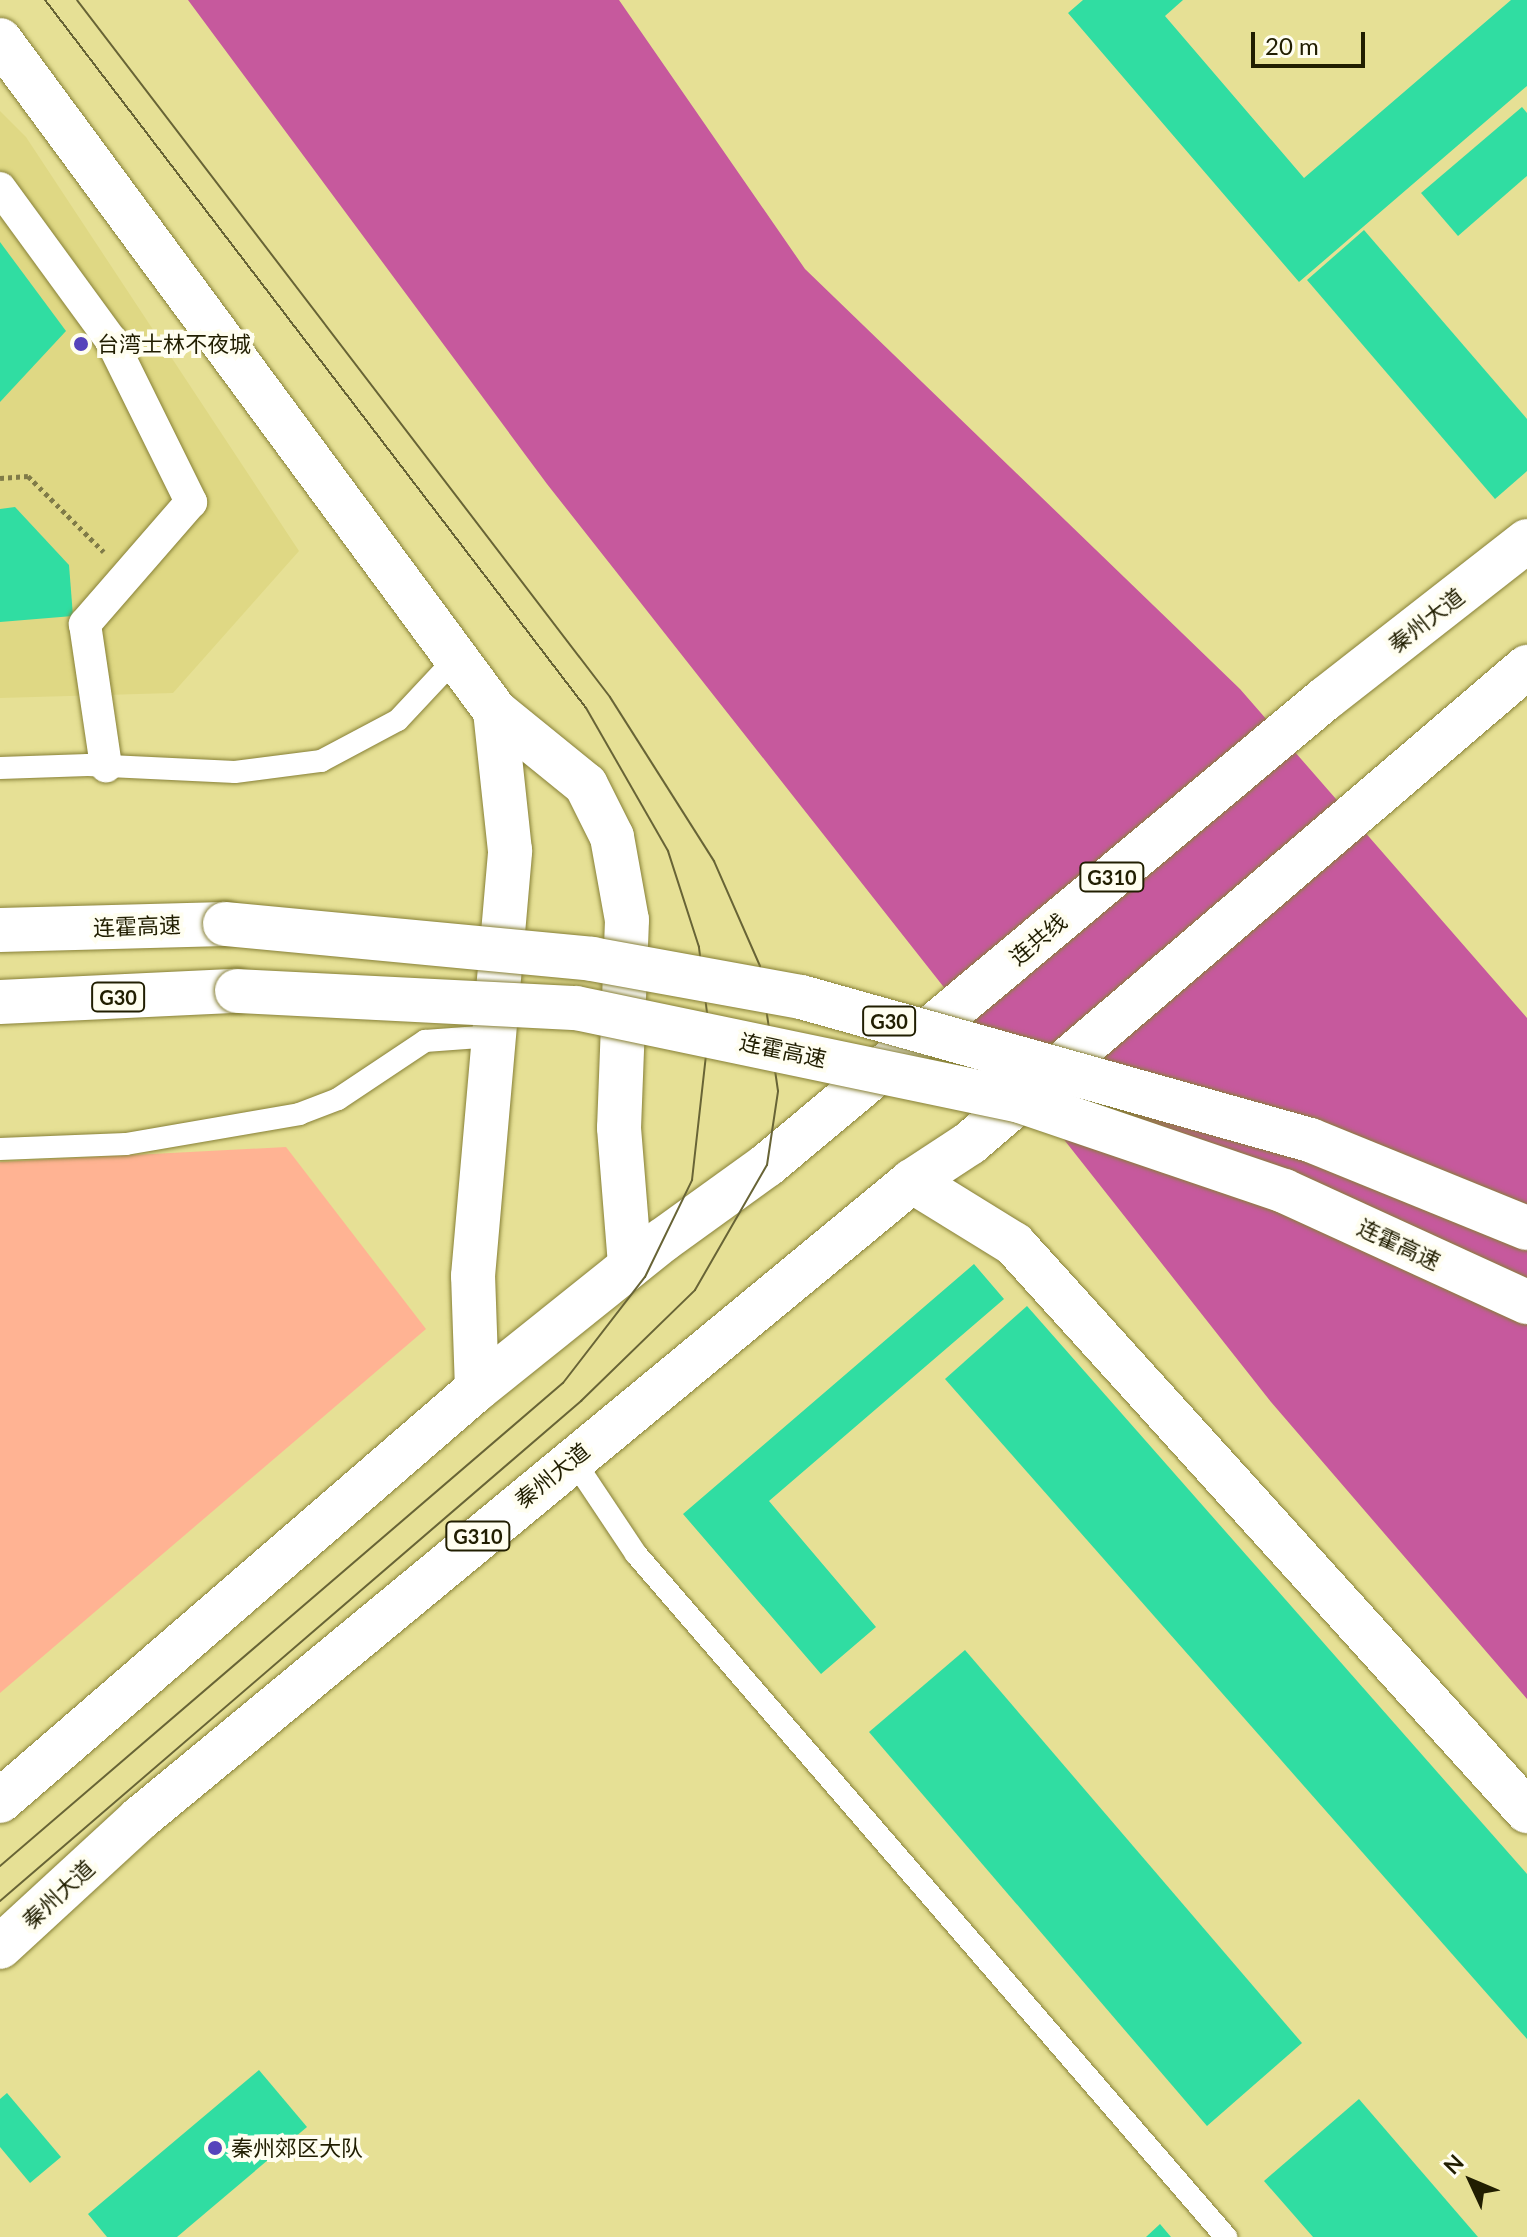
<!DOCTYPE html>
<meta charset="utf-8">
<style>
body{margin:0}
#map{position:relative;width:1527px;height:2237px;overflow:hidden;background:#e6e095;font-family:Lato,"Noto Sans SC",sans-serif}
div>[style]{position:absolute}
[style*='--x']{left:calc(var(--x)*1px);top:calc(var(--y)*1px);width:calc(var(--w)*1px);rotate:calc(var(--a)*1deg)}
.built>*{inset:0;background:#dfd884}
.green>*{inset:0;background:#ffb393}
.water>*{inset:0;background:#c6599d}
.building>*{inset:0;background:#30dda2}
.path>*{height:5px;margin-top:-2.5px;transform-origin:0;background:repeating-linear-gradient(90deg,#807b48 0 4px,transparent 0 8px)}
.roads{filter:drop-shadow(0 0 2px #878037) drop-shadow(0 0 2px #878037)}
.service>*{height:22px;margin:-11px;padding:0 11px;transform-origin:11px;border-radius:11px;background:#fff}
.pedestrian>*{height:32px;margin:-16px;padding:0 16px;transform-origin:16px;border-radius:16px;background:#fff}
.minor>*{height:44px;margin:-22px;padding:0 22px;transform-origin:22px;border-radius:22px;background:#fff}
.secondary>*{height:44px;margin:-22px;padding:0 22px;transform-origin:22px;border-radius:22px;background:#fff}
.trunk>*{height:44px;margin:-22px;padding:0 22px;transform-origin:22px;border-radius:22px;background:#fff}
.motorway>*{height:44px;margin:-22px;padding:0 22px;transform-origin:22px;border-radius:22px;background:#fff}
.tram>*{height:2px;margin:-1px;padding:0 1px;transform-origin:1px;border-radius:1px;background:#686436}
.bridges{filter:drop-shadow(0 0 2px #878037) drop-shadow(0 0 2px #878037)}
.motorway-bridge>*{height:44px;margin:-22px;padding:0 22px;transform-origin:22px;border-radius:22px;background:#fff}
.dots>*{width:22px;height:22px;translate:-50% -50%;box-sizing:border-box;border:4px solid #fffef0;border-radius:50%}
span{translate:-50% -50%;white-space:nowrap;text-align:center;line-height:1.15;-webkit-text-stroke:8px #fffef0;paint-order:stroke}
.shield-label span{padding:2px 6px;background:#fffef0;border:2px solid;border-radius:6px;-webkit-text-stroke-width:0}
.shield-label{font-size:20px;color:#211e01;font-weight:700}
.poi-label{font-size:22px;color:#211e01}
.left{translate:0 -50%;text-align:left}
.street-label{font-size:22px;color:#211e01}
.north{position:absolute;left:1431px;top:2141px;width:80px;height:80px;-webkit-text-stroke:6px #fffef0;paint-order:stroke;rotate:314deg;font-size:22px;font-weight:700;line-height:32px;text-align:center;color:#211e01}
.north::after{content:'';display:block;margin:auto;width:28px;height:36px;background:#211e01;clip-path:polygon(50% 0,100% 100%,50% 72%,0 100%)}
.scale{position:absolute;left:1251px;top:32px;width:114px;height:36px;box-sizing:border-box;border:4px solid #211e01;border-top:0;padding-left:10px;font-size:24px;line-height:28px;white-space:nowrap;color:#211e01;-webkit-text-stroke:6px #fffef0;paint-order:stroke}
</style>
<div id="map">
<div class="built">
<i style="clip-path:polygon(0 111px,26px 137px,299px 551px,173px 693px,0 698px)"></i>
</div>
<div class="green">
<i style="clip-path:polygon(286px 1147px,426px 1329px,0 1693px,0 1162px)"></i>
</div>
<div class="water">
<i style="clip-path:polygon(188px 0,619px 0,805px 269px,1240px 689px,1527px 1018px,1527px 1699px,1271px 1402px,547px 484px)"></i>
</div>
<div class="building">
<i style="clip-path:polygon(1083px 0,1183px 0,1165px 16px,1304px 178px,1511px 0,1527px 0,1527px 86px,1299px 282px,1068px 13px)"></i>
<i style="clip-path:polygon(1522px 107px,1527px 113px,1527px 176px,1458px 236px,1421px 193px)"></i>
<i style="clip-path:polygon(1364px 230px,1527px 419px,1527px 471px,1495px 499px,1307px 280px)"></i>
<i style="clip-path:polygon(0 242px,66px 331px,0 402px)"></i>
<i style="clip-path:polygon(15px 507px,69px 565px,73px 616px,0 622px,0 509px)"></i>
<i style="clip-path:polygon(974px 1264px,1004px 1299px,769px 1501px,876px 1627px,821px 1674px,683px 1514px)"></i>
<i style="clip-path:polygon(1027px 1306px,1527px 1874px,1527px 2039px,945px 1379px)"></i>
<i style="clip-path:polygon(965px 1650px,1302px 2043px,1207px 2126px,869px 1732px)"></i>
<i style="clip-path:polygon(259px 2070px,307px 2127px,177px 2237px,107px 2237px,88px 2214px)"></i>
<i style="clip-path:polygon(7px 2093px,61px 2157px,30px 2183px,0 2147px,0 2099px)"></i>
<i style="clip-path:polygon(1359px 2099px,1478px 2237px,1313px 2237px,1264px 2181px)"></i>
<i style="clip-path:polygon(1160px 2224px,1171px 2237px,1146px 2237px)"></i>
</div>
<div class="path">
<i style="--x:0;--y:478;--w:28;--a:-4"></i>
<i style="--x:28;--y:476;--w:107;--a:45"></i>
</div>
<div class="roads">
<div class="service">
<i style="--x:0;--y:768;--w:88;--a:-2"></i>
<i style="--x:88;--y:765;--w:147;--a:2.7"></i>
<i style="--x:235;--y:772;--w:87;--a:-7.3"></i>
<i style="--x:321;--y:761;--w:87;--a:-28"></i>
<i style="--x:398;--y:720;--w:86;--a:-46.9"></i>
<i style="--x:0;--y:1149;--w:126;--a:-2.3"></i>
<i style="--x:126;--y:1144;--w:176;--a:-9.8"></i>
<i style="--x:299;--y:1114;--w:42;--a:-21"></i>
<i style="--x:338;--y:1099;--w:105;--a:-33.7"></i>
<i style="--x:425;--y:1041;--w:68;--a:-4.2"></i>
<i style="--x:572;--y:1458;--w:115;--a:56.3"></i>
<i style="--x:636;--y:1554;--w:903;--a:49.18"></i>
</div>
<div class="pedestrian">
<i style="--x:0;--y:188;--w:188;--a:53.9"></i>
<i style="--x:111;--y:340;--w:181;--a:63.7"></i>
<i style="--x:191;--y:502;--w:162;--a:131"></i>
<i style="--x:85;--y:624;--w:144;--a:81.6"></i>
</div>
<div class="minor">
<i style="--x:912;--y:1181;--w:120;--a:31.7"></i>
<i style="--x:1014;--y:1244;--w:765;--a:47.86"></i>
</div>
<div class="secondary">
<i style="--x:0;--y:40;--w:834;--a:53.58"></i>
<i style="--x:495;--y:711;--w:117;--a:39.1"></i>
<i style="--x:586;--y:785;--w:58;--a:63.4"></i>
<i style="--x:612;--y:837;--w:84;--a:79.8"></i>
<i style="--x:627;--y:920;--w:208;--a:92.2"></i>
<i style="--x:619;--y:1128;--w:138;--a:85.4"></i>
<i style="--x:477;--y:1389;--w:113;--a:-92"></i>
<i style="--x:473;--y:1276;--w:427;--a:-85"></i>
<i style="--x:510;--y:851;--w:141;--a:-96.1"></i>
</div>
<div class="trunk">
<i style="--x:0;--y:1801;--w:630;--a:-40.82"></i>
<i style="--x:477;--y:1389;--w:238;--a:-38.7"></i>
<i style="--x:663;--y:1240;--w:128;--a:-35.8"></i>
<i style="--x:767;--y:1165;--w:728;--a:-39.88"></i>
<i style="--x:1326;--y:698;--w:255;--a:-38"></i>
<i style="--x:0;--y:1947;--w:189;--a:-42.6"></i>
<i style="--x:139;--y:1819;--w:1002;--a:-39.53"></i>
<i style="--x:912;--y:1181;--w:69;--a:-33.2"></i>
<i style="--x:970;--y:1143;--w:733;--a:-40.52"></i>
</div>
<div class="motorway">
<i style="--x:0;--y:930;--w:225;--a:-1.5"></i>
<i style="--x:0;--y:1002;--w:237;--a:-2.7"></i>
</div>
</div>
<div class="tram">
<i style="--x:0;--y:1866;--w:742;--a:-40.63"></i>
<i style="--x:563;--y:1383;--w:134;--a:-52.3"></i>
<i style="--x:645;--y:1277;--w:108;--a:-64.1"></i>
<i style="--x:692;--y:1180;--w:152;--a:-83.6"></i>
<i style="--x:709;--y:1029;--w:83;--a:-97"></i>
<i style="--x:699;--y:947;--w:101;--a:-107.9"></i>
<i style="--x:668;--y:851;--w:165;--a:-119.8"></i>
<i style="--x:586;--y:708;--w:891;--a:-127.38"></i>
<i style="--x:0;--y:1901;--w:767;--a:-40.71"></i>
<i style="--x:581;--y:1401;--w:159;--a:-44.2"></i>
<i style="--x:695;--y:1290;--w:144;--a:-60.1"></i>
<i style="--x:767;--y:1165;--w:75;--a:-81.5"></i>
<i style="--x:778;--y:1091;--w:126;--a:-98.2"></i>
<i style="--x:760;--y:966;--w:115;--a:-113.7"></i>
<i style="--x:714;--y:861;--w:194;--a:-122.4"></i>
<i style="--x:610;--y:697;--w:877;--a:-127.41"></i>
</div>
<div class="bridges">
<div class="motorway-bridge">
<i style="--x:225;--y:924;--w:369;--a:5.4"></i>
<i style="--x:592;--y:959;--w:212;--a:10.3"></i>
<i style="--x:801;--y:997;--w:529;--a:15.69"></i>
<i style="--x:1310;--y:1140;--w:234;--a:22.1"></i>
<i style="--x:237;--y:991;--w:339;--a:2.9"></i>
<i style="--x:576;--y:1008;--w:454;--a:11.8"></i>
<i style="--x:1020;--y:1101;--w:279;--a:18.8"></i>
<i style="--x:1284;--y:1191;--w:267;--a:24.6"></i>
</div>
</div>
<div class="dots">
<i style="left:81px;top:344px;background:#5643bb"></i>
<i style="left:215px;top:2148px;background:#5643bb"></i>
</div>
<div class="shield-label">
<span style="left:1112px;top:877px">G310</span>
<span style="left:118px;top:997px">G30</span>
<span style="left:889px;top:1021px">G30</span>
<span style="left:478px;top:1536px">G310</span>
</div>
<div class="poi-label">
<span class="left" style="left:97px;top:344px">台湾士林不夜城</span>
<span class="left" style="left:231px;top:2148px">秦州郊区大队</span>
</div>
<div class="street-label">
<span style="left:1426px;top:620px;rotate:-38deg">秦州大道</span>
<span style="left:137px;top:926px;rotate:-2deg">连霍高速</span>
<span style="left:1038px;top:939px;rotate:-40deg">连共线</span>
<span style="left:783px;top:1050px;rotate:12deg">连霍高速</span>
<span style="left:1399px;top:1244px;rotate:25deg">连霍高速</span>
<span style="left:552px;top:1475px;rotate:-39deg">秦州大道</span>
<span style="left:58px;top:1894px;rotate:-43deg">秦州大道</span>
</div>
<div class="north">N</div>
<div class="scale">20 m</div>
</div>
